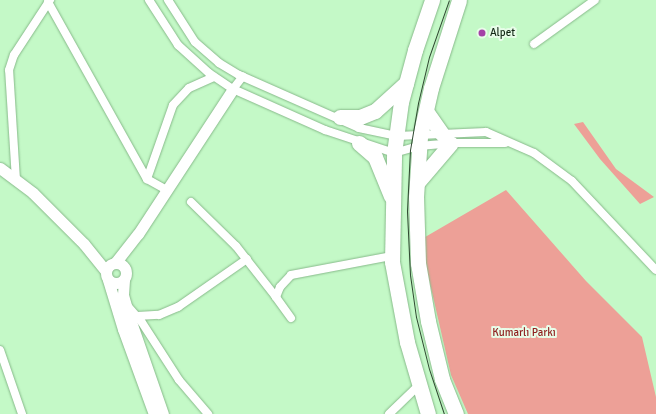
<!DOCTYPE html>
<meta charset="utf-8">
<style>
body{margin:0}
#map{position:relative;width:656px;height:414px;overflow:hidden;background:#c4f9c7;font-family:Signika,sans-serif}
div>[style]{position:absolute}
[style*='--x']{left:calc(var(--x)*1px);top:calc(var(--y)*1px);width:calc(var(--w)*1px);rotate:calc(var(--a)*1deg)}
.green>*{inset:0;background:#eda097}
.roads{filter:drop-shadow(0 0 1px #87ba8a) drop-shadow(0 0 1px #87ba8a)}
.street>*{height:8px;margin:-4px;padding:0 4px;transform-origin:4px;border-radius:4px;background:#fff}
.secondary>*{height:11px;margin:-5.5px;padding:0 5.5px;transform-origin:5.5px;border-radius:5.5px;background:#fff}
.secondary>.ring{margin:-5.5px;padding:0;box-sizing:content-box;background:none;border:11px solid #fff;border-radius:50%}
.highway>*{height:15px;margin:-7.5px;padding:0 7.5px;transform-origin:7.5px;border-radius:7.5px;background:#fff}
.tram>*{height:1px;margin:-0.5px;padding:0 0.5px;transform-origin:0.5px;border-radius:0.5px;background:#2f4831}
.dots>*{width:11px;height:11px;translate:-50% -50%;box-sizing:border-box;border:2px solid #e8fde9;border-radius:50%}
span{translate:-50% -50%;white-space:nowrap;text-align:center;line-height:1.15;-webkit-text-stroke:4px #e8fde9;paint-order:stroke}
.poi-label{font-size:11px;color:#132715}
.left{translate:0 -50%;text-align:left}
.park-label{font-size:11px;color:#8f1e1e}
</style>
<div id="map">
<div class="green">
<i style="clip-path:polygon(583px 122px,616px 169px,654px 197px,640px 204px,600px 159px,574px 124px)"></i>
<i style="clip-path:polygon(506px 190px,586px 281px,642px 337px,656px 397px,656px 414px,468px 414px,451px 375px,420px 240px)"></i>
</div>
<div class="roads">
<div class="street">
<i style="--x:149;--y:0;--w:54;--a:57.2"></i>
<i style="--x:178;--y:45;--w:42;--a:42.1"></i>
<i style="--x:209;--y:73;--w:29;--a:34"></i>
<i style="--x:233;--y:89;--w:101;--a:24"></i>
<i style="--x:325;--y:130;--w:73;--a:18.4"></i>
<i style="--x:394;--y:153;--w:26;--a:-16"></i>
<i style="--x:419;--y:146;--w:32;--a:-5"></i>
<i style="--x:451;--y:143;--w:54;--a:0"></i>
<i style="--x:168;--y:0;--w:50;--a:57.3"></i>
<i style="--x:195;--y:42;--w:32;--a:41"></i>
<i style="--x:219;--y:63;--w:23;--a:31"></i>
<i style="--x:239;--y:75;--w:131;--a:23.8"></i>
<i style="--x:359;--y:128;--w:39;--a:12"></i>
<i style="--x:397;--y:136;--w:89;--a:-2.6"></i>
<i style="--x:486;--y:132;--w:52;--a:23.6"></i>
<i style="--x:534;--y:153;--w:47;--a:36.4"></i>
<i style="--x:572;--y:181;--w:122;--a:46.7"></i>
<i style="--x:48;--y:2;--w:203;--a:60.8"></i>
<i style="--x:147;--y:179;--w:23;--a:29"></i>
<i style="--x:534;--y:44;--w:75;--a:-35.8"></i>
<i style="--x:233;--y:89;--w:16;--a:-52"></i>
<i style="--x:147;--y:179;--w:78;--a:-70.6"></i>
<i style="--x:173;--y:105;--w:23;--a:-47"></i>
<i style="--x:189;--y:88;--w:27;--a:-24"></i>
<i style="--x:16;--y:180;--w:110;--a:-93.6"></i>
<i style="--x:9;--y:70;--w:16;--a:-72"></i>
<i style="--x:14;--y:55;--w:66;--a:-56.8"></i>
<i style="--x:191;--y:202;--w:63;--a:44.4"></i>
<i style="--x:236;--y:246;--w:65;--a:51.9"></i>
<i style="--x:126;--y:304;--w:23;--a:49"></i>
<i style="--x:141;--y:321;--w:70;--a:57.2"></i>
<i style="--x:179;--y:380;--w:45;--a:49.5"></i>
<i style="--x:137;--y:316;--w:22;--a:-3"></i>
<i style="--x:159;--y:315;--w:21;--a:-23"></i>
<i style="--x:178;--y:307;--w:84;--a:-34.8"></i>
<i style="--x:291;--y:318;--w:26;--a:-126"></i>
<i style="--x:276;--y:297;--w:11;--a:-68"></i>
<i style="--x:280;--y:287;--w:16;--a:-47"></i>
<i style="--x:291;--y:275;--w:103;--a:-10.7"></i>
<i style="--x:0;--y:350;--w:68;--a:71"></i>
<i style="--x:389;--y:414;--w:42;--a:-44"></i>
</div>
<div class="secondary">
<i style="--x:0;--y:168;--w:41;--a:37.1"></i>
<i style="--x:33;--y:193;--w:72;--a:45"></i>
<i style="--x:84;--y:244;--w:35;--a:51"></i>
<i class="ring" style="left:106px;top:263px;width:9px;height:9px"></i>
<i style="--x:115;--y:263;--w:37;--a:-52"></i>
<i style="--x:138;--y:234;--w:173;--a:-56.8"></i>
<i style="--x:108;--y:280;--w:51;--a:73"></i>
<i style="--x:123;--y:329;--w:90;--a:70"></i>
<i style="--x:124;--y:280;--w:15;--a:94"></i>
<i style="--x:123;--y:295;--w:19;--a:74"></i>
<i style="--x:128;--y:313;--w:107;--a:70.9"></i>
</div>
<div class="highway">
<i style="--x:426;--y:111;--w:28;--a:55"></i>
<i style="--x:340;--y:117;--w:20;--a:0"></i>
<i style="--x:360;--y:117;--w:16;--a:-22"></i>
<i style="--x:375;--y:111;--w:42;--a:-42.1"></i>
<i style="--x:359;--y:143;--w:21;--a:41"></i>
<i style="--x:375;--y:157;--w:42;--a:67.7"></i>
<i style="--x:417;--y:183;--w:52;--a:-49.6"></i>
<i style="--x:428;--y:414;--w:75;--a:-106.3"></i>
<i style="--x:407;--y:342;--w:81;--a:-100.6"></i>
<i style="--x:392;--y:262;--w:109;--a:-88.9"></i>
<i style="--x:394;--y:153;--w:51;--a:-82.2"></i>
<i style="--x:401;--y:102;--w:54;--a:-74.9"></i>
<i style="--x:415;--y:50;--w:53;--a:-71.2"></i>
<i style="--x:456;--y:414;--w:38;--a:-112"></i>
<i style="--x:442;--y:379;--w:60;--a:-103.6"></i>
<i style="--x:428;--y:321;--w:59;--a:-99.8"></i>
<i style="--x:418;--y:263;--w:66;--a:-91.7"></i>
<i style="--x:416;--y:197;--w:61;--a:-86.2"></i>
<i style="--x:420;--y:136;--w:49;--a:-77.1"></i>
<i style="--x:431;--y:88;--w:92;--a:-72.3"></i>
</div>
</div>
<div class="tram">
<i style="--x:444;--y:414;--w:47;--a:-108.4"></i>
<i style="--x:429;--y:369;--w:54;--a:-104"></i>
<i style="--x:416;--y:317;--w:42;--a:-98.1"></i>
<i style="--x:410;--y:275;--w:64;--a:-92.7"></i>
<i style="--x:407;--y:211;--w:61;--a:-87.2"></i>
<i style="--x:410;--y:150;--w:48;--a:-80.3"></i>
<i style="--x:418;--y:103;--w:47;--a:-76.6"></i>
<i style="--x:429;--y:57;--w:60;--a:-70.7"></i>
</div>
<div class="dots">
<i style="left:482px;top:33px;background:#a441a7"></i>
</div>
<div class="poi-label">
<span class="left" style="left:490px;top:33px">Alpet</span>
</div>
<div class="park-label">
<span style="left:524px;top:333px">Kumarlı Parkı</span>
</div>
</div>
